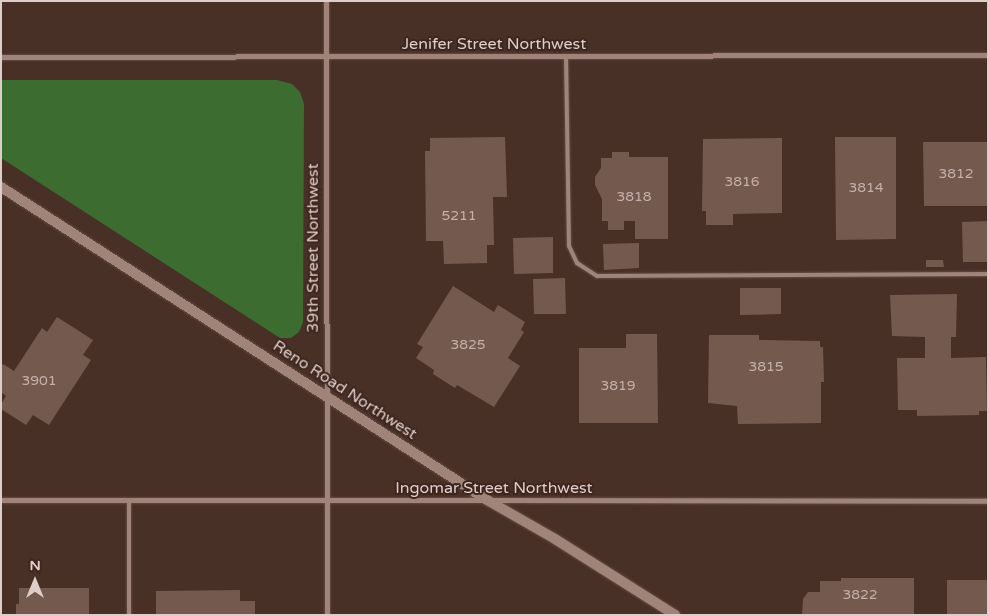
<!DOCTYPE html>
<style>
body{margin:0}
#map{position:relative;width:989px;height:616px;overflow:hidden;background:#493027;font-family:"Varela Round",sans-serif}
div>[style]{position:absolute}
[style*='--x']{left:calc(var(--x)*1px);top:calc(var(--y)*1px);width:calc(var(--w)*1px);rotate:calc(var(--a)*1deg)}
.green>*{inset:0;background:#3c6c30}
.building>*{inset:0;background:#74594f}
.roads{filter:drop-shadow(0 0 1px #634f48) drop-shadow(0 0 1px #634f48)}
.lane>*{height:4px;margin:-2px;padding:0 2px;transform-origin:2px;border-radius:2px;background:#a08379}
.street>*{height:5px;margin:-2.5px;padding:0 2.5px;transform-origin:2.5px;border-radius:2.5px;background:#a08379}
.secondary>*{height:10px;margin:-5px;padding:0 5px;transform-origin:5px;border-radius:5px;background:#a08379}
span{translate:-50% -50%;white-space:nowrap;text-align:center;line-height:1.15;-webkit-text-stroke:4px #3e261e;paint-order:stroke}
.number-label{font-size:14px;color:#c4b1aa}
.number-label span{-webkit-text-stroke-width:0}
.street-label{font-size:16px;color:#decec9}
.frame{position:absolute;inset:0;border:2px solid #decec9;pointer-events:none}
.north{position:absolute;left:10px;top:556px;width:50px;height:50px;-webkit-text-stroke:4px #3e261e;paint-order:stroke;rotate:0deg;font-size:14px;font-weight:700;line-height:20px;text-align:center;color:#decec9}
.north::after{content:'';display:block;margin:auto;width:18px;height:22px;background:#decec9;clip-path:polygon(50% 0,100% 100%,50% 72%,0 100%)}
</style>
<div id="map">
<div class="green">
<i style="clip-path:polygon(1px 80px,277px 80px,292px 84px,300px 92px,304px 104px,303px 322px,299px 332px,291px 338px,280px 338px,1px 158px)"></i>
</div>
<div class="building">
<i style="clip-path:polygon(505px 137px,507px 197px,493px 197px,494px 245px,487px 245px,487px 263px,444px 264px,443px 241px,426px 241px,425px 151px,430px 151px,430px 138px)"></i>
<i style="clip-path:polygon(835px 137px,896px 137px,896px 239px,836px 240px)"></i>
<i style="clip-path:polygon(782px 138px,782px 213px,733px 214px,733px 225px,706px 225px,706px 211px,702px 211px,703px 139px)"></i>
<i style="clip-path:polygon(923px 142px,988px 142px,988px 206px,924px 206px)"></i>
<i style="clip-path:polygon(612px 152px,629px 152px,629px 157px,668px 157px,668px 239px,635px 239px,635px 221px,624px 221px,624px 230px,608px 230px,608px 221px,602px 221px,602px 199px,595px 185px,595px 177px,601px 168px,601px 158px,612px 158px)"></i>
<i style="clip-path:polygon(988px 221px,988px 262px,963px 262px,962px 222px)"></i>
<i style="clip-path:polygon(553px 237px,553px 273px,514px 274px,513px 238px)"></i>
<i style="clip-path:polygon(639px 243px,639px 268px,604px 270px,603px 244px)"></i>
<i style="clip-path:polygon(926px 260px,943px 260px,944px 267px,926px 267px)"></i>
<i style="clip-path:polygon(565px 278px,566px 314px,534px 314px,533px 279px)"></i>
<i style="clip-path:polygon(453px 286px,494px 312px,498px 305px,525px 322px,521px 330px,524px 332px,508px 358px,520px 366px,494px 407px,457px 385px,455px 388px,433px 374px,434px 370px,416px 358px,423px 347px,417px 344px)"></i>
<i style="clip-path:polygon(740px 288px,781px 288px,781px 314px,740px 315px)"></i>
<i style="clip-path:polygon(957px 294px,956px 337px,951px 337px,951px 358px,986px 357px,987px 411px,979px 411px,979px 415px,917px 416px,917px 410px,898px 410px,897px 358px,925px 358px,925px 337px,892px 336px,890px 295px)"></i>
<i style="clip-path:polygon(57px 317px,93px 340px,83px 355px,91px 360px,49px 425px,33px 415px,26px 425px,1px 409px,1px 404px,6px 396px,1px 392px,1px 367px,3px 364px,14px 371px,42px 328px,47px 332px)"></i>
<i style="clip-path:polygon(626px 334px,657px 334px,658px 423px,579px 423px,579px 348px,626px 348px)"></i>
<i style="clip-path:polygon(709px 335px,759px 335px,759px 340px,820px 341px,820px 347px,823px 347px,824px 382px,821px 382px,821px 423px,738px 424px,737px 406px,708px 403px)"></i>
<i style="clip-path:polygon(841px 578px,914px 578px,914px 615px,802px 615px,803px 599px,808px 592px,820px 592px,820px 581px,841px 581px)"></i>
<i style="clip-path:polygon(947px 580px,988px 580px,988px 615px,947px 615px)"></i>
<i style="clip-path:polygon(19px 588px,89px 588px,89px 615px,16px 615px,16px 604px,19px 604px)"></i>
<i style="clip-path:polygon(240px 590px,240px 601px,255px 601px,255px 615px,156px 615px,156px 591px)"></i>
</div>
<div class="roads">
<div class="lane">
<i style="--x:566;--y:56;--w:190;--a:89.1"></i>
<i style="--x:569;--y:246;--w:19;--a:65"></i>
<i style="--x:577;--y:263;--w:24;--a:33"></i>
<i style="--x:597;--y:276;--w:391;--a:-0.3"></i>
<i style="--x:129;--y:501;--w:114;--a:90"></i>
</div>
<div class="street">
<i style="--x:326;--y:1;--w:614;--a:89.91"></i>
<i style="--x:1;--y:57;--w:987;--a:-0.12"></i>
<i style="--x:1;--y:500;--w:482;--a:0"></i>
<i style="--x:492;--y:500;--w:496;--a:0.1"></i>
</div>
<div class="secondary">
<i style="--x:1;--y:187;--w:578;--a:32.78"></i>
<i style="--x:487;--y:500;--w:78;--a:29.8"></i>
<i style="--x:555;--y:539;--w:142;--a:32.3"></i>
</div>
</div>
<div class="number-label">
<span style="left:956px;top:174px">3812</span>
<span style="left:742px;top:182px">3816</span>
<span style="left:866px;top:188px">3814</span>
<span style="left:634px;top:197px">3818</span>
<span style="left:459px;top:216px">5211</span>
<span style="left:468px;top:345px">3825</span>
<span style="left:766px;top:367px">3815</span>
<span style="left:39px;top:381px">3901</span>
<span style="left:618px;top:386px">3819</span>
<span style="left:860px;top:595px">3822</span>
</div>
<div class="street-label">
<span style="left:494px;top:44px">Jenifer Street Northwest</span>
<span style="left:313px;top:248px;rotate:-90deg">39th Street Northwest</span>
<span style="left:345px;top:390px;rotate:33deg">Reno Road Northwest</span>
<span style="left:494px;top:488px">Ingomar Street Northwest</span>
</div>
<div class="frame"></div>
<div class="north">N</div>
</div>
